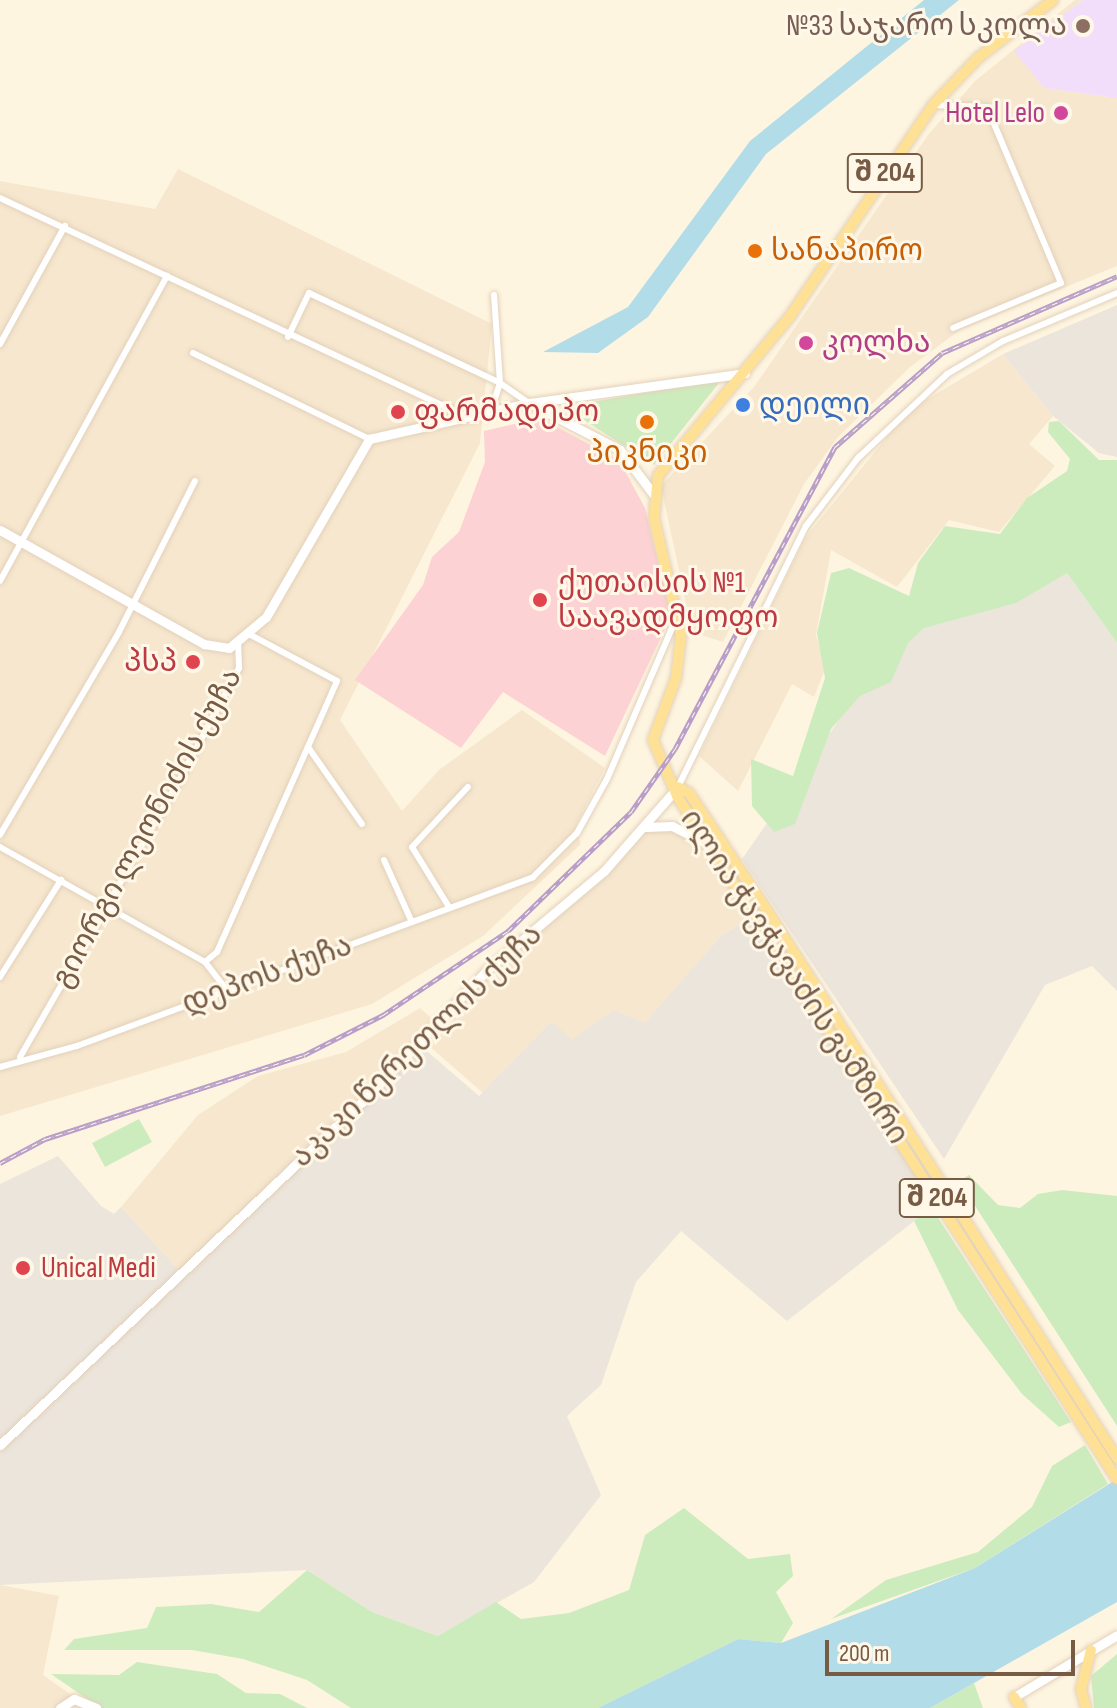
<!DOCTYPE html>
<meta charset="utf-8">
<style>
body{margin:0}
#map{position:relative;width:1117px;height:1708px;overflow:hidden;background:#fef5e0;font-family:"Sofia Sans Condensed","Noto Sans Georgian",sans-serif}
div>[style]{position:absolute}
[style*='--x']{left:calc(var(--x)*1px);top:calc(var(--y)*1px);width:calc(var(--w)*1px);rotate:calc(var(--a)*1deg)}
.residential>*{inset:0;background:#f6e7ce}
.industrial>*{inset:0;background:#ece5dc}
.education>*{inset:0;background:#f2ddfa}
.medical>*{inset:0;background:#fdd2d4}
.green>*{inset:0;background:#cdecbe}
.water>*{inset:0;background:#b3dce9}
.roads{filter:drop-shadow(0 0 2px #e3d1bb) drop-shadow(0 0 2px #e3d1bb)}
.street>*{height:6px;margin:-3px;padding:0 3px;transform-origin:3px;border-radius:3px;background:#fff}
.secondary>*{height:9px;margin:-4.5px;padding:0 4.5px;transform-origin:4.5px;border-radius:4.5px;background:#fff}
.primary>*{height:10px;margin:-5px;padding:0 5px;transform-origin:5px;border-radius:5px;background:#ffe196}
.rail>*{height:5px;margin-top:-2.5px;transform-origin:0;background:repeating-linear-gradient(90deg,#fff8e8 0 6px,#b89ec8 0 12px);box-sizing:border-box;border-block:2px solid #b89ec8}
.dots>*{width:22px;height:22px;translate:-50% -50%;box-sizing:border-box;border:4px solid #fff8e8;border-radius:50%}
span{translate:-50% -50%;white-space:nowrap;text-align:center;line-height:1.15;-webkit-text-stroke:6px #fff8e8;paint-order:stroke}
.shield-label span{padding:2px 6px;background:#fff8e8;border:2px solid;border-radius:6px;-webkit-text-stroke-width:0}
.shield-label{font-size:28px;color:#775b45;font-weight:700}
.education-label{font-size:30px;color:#785e54}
.right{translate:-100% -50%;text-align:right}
.hotel-label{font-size:30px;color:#b23c85}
.left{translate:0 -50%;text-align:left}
.food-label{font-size:30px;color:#c56008}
.shop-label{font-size:30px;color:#366cbe}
.health-label{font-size:30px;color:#be3a42}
.street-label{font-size:30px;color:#775b45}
.scale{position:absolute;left:825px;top:1640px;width:250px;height:36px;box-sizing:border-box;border:4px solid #775b45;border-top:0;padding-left:10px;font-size:24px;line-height:28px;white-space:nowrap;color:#775b45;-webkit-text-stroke:6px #fff8e8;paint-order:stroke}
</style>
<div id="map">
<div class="residential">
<i style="clip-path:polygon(1075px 0,1083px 0,1015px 51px,1044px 88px,1117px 98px,1117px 266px,960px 330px,910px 367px,838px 437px,804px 484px,723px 642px,692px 632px,661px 486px,754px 387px,928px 135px,975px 81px)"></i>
<i style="clip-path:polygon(178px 169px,492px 324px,480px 443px,340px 720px,402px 811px,439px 770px,522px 710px,605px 768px,575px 827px,581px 844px,483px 936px,372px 1004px,0 1116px,0 181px,155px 209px)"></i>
<i style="clip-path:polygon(1003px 354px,1053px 416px,1029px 444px,1055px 466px,999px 532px,949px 520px,897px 587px,831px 550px,816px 635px,826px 667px,814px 697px,792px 684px,738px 791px,699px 756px,805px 538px,909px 410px)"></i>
<i style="clip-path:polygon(648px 828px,677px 830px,708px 850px,753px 917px,721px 936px,645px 1024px,613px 1010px,572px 1041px,552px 1021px,483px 1093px,420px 1038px,179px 1271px,121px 1207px,198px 1115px,258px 1076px,346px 1052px,420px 1008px,438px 1024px)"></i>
<i style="clip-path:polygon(0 1585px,59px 1596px,43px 1675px,90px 1708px,0 1708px)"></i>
</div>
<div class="industrial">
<i style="clip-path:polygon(1117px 305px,1117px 457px,1099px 453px,1053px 416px,1003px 354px)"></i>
<i style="clip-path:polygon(1067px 573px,1117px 643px,1117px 991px,1092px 966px,1045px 985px,944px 1159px,742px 859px,915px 611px)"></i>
<i style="clip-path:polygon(753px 917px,937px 1203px,787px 1321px,681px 1231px,636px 1282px,601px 1385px,567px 1416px,601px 1495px,534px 1582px,438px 1636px,372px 1612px,307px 1570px,0 1585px,0 1184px,58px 1156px,101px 1206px,114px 1214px,121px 1207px,183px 1275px,421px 1046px,479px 1096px,552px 1021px,572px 1040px,613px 1010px,645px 1023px,721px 936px)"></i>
</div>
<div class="education">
<i style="clip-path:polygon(1083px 0,1117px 0,1117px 98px,1044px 88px,1014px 51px)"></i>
</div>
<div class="medical">
<i style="clip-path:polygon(540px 418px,619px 460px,645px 508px,671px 616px,605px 756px,503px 692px,461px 748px,355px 680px,423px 585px,432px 557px,459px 532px,485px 462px,484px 431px)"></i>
</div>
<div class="green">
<i style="clip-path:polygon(722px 379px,654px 465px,564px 407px)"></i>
<i style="clip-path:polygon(1059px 421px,1099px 460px,1117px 460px,1117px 643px,1067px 573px,1016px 603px,924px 628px,908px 643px,891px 682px,860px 696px,831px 729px,795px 824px,774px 832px,752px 806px,751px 759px,793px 776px,825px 678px,817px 633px,831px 573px,849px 568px,909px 596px,918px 563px,945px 526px,1000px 534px,1027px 498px,1067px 471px,1070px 459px,1048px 432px,1049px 422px)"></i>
<i style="clip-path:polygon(139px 1119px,152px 1142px,105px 1167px,92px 1143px)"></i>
<i style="clip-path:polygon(969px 1175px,998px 1205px,1020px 1208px,1038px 1194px,1062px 1190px,1117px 1196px,1117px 1426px,959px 1181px)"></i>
<i style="clip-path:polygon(931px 1207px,1071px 1422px,1059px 1427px,1022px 1394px,958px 1310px,914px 1221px)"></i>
<i style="clip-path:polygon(1085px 1445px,1108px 1484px,975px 1568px,831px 1619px,886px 1580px,978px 1552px,1032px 1507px,1052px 1466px)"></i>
<i style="clip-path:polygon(684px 1508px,748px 1559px,790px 1554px,793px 1576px,776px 1592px,793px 1623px,781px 1643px,738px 1639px,598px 1708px,351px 1708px,307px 1680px,243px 1659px,192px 1650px,64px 1650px,74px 1639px,147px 1628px,156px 1607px,211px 1604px,259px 1612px,307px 1570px,372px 1612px,438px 1636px,496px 1602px,521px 1619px,569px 1613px,629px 1590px,645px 1535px)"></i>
<i style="clip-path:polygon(1117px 1654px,1117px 1708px,1094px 1708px,1091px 1676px)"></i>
<i style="clip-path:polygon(137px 1662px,217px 1674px,246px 1693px,280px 1694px,307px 1708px,100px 1708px,51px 1674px,119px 1675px)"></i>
<i style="clip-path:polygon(974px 1683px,983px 1708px,930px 1708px)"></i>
</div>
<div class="water">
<i style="clip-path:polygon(924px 0,959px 0,766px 154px,648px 317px,598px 353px,543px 352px,628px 307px,750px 141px)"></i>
<i style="clip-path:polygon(1117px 1479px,1117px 1602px,930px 1708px,598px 1708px,738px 1639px,781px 1643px,975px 1568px)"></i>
</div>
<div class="roads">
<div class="street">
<i style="--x:933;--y:105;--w:54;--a:2.1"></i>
<i style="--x:987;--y:107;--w:191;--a:67.2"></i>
<i style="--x:1061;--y:283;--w:117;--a:157.4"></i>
<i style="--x:0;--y:198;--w:514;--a:25.12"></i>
<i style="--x:494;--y:295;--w:88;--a:86.1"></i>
<i style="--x:500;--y:383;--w:35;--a:35"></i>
<i style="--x:288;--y:337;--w:49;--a:-64.5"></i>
<i style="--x:309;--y:293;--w:211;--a:25.2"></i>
<i style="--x:500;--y:383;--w:28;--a:108"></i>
<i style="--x:0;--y:344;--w:135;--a:-61.2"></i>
<i style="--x:193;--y:353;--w:196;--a:26"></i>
<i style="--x:0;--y:581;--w:348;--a:-61.3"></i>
<i style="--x:308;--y:747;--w:94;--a:55"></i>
<i style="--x:678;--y:787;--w:291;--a:-63.9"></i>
<i style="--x:806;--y:526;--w:86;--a:-52.6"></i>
<i style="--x:858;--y:458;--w:122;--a:-43.3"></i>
<i style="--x:947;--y:374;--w:65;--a:-30.5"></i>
<i style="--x:1003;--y:341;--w:124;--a:-22.8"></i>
<i style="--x:0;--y:835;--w:235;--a:-59.6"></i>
<i style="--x:119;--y:632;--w:169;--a:-63.3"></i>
<i style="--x:0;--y:847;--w:235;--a:29.3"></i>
<i style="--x:205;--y:962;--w:34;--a:52"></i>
<i style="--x:384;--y:860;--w:66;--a:65.8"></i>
<i style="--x:449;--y:907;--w:70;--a:-121.7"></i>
<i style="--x:412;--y:847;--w:82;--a:-47"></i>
<i style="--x:205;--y:962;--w:16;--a:-40"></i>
<i style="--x:217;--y:952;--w:296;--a:-66.1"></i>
<i style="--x:337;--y:681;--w:98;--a:-151.9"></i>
<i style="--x:0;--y:977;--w:115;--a:-57.8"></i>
<i style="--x:20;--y:1057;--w:321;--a:-60.1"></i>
<i style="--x:180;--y:779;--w:126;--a:-62"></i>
<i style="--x:239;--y:668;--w:23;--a:-92"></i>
<i style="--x:0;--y:1067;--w:80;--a:-15.3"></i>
<i style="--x:77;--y:1046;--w:486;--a:-20.3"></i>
<i style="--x:533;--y:877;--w:62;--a:-45"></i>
<i style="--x:577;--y:833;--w:62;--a:-60.9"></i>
<i style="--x:607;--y:779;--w:174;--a:-66.7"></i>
</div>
<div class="secondary">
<i style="--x:529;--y:403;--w:102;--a:27.3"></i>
<i style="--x:620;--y:450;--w:56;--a:52.9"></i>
<i style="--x:0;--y:530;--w:234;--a:29.2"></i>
<i style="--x:204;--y:644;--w:25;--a:9"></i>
<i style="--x:229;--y:648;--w:48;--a:-40"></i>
<i style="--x:266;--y:617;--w:206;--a:-59.9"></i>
<i style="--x:369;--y:439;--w:164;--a:-12.7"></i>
<i style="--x:529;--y:403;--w:218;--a:-7.9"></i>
<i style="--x:646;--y:827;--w:26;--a:-2"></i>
<i style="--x:672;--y:826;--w:40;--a:26.6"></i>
<i style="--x:0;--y:1445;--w:506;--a:-43.48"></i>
<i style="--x:367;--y:1097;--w:179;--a:-46.6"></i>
<i style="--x:490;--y:967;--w:149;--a:-40.1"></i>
<i style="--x:604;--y:871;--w:111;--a:-48.7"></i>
<i style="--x:1014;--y:1697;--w:120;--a:-31"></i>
<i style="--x:60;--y:1708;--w:17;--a:-33"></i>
<i style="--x:74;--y:1699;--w:24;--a:22"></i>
</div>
<div class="primary">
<i style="--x:1053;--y:0;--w:95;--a:142.3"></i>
<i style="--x:978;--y:58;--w:65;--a:133.8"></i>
<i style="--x:933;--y:105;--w:254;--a:124.1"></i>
<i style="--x:791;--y:315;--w:209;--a:129.6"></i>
<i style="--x:658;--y:476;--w:42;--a:95.4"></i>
<i style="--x:654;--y:518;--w:120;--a:77"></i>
<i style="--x:681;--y:635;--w:43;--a:96.6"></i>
<i style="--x:676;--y:678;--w:66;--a:110.4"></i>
<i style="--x:653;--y:740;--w:61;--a:66.8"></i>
<i style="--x:677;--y:796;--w:812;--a:57.21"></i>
<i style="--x:678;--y:787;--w:13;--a:29"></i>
<i style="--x:689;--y:793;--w:139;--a:56.4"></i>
<i style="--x:766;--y:909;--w:652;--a:57.41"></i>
<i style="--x:1014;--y:1697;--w:13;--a:58"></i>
<i style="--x:1086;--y:1708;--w:20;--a:-105"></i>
<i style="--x:1081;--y:1689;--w:40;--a:-75.6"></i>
</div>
</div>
<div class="rail">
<i style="--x:0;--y:1163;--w:51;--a:-28.1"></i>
<i style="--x:45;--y:1139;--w:272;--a:-18"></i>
<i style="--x:304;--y:1055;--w:89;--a:-26.9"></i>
<i style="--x:383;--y:1015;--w:151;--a:-33.9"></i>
<i style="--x:508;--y:931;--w:171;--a:-44.1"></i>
<i style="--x:631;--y:812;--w:77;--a:-55.1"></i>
<i style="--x:675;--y:749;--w:342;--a:-62.1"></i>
<i style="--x:835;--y:447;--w:142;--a:-41.3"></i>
<i style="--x:942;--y:353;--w:191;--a:-23.7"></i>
</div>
<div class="dots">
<i style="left:1083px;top:26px;background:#8d6e63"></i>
<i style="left:1061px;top:113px;background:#d1479c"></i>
<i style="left:755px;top:251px;background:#e8710a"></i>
<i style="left:806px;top:343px;background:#d1479c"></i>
<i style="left:743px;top:405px;background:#3f7fe0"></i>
<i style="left:398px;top:412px;background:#e0444e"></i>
<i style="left:647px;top:422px;background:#e8710a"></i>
<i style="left:540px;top:600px;background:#e0444e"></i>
<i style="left:193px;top:662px;background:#e0444e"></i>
<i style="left:23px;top:1268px;background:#e0444e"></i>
</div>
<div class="shield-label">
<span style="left:885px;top:173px">შ 204</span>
<span style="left:937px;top:1198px">შ 204</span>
</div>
<div class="education-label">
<span class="right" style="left:1067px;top:26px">№33 საჯარო სკოლა</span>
</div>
<div class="hotel-label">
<span class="right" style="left:1045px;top:113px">Hotel Lelo</span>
<span class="left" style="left:822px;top:343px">კოლხა</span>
</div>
<div class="food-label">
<span class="left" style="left:771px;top:251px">სანაპირო</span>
<span style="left:647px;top:453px">პიკნიკი</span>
</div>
<div class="shop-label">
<span class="left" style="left:759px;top:405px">დეილი</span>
</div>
<div class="health-label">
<span class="left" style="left:414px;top:412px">ფარმადეპო</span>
<span class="left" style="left:558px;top:600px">ქუთაისის №1<br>საავადმყოფო</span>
<span class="right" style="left:177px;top:662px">პსპ</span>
<span class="left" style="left:41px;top:1268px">Unical Medi</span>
</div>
<div class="street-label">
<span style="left:147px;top:828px;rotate:-61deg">გიორგი ლეონიძის ქუჩა</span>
<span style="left:267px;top:975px;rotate:-20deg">დეპოს ქუჩა</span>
<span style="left:794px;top:977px;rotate:57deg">ილია ჭავჭავაძის გამზირი</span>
<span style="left:417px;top:1046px;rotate:-44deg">აკაკი წერეთლის ქუჩა</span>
</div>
<div class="scale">200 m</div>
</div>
